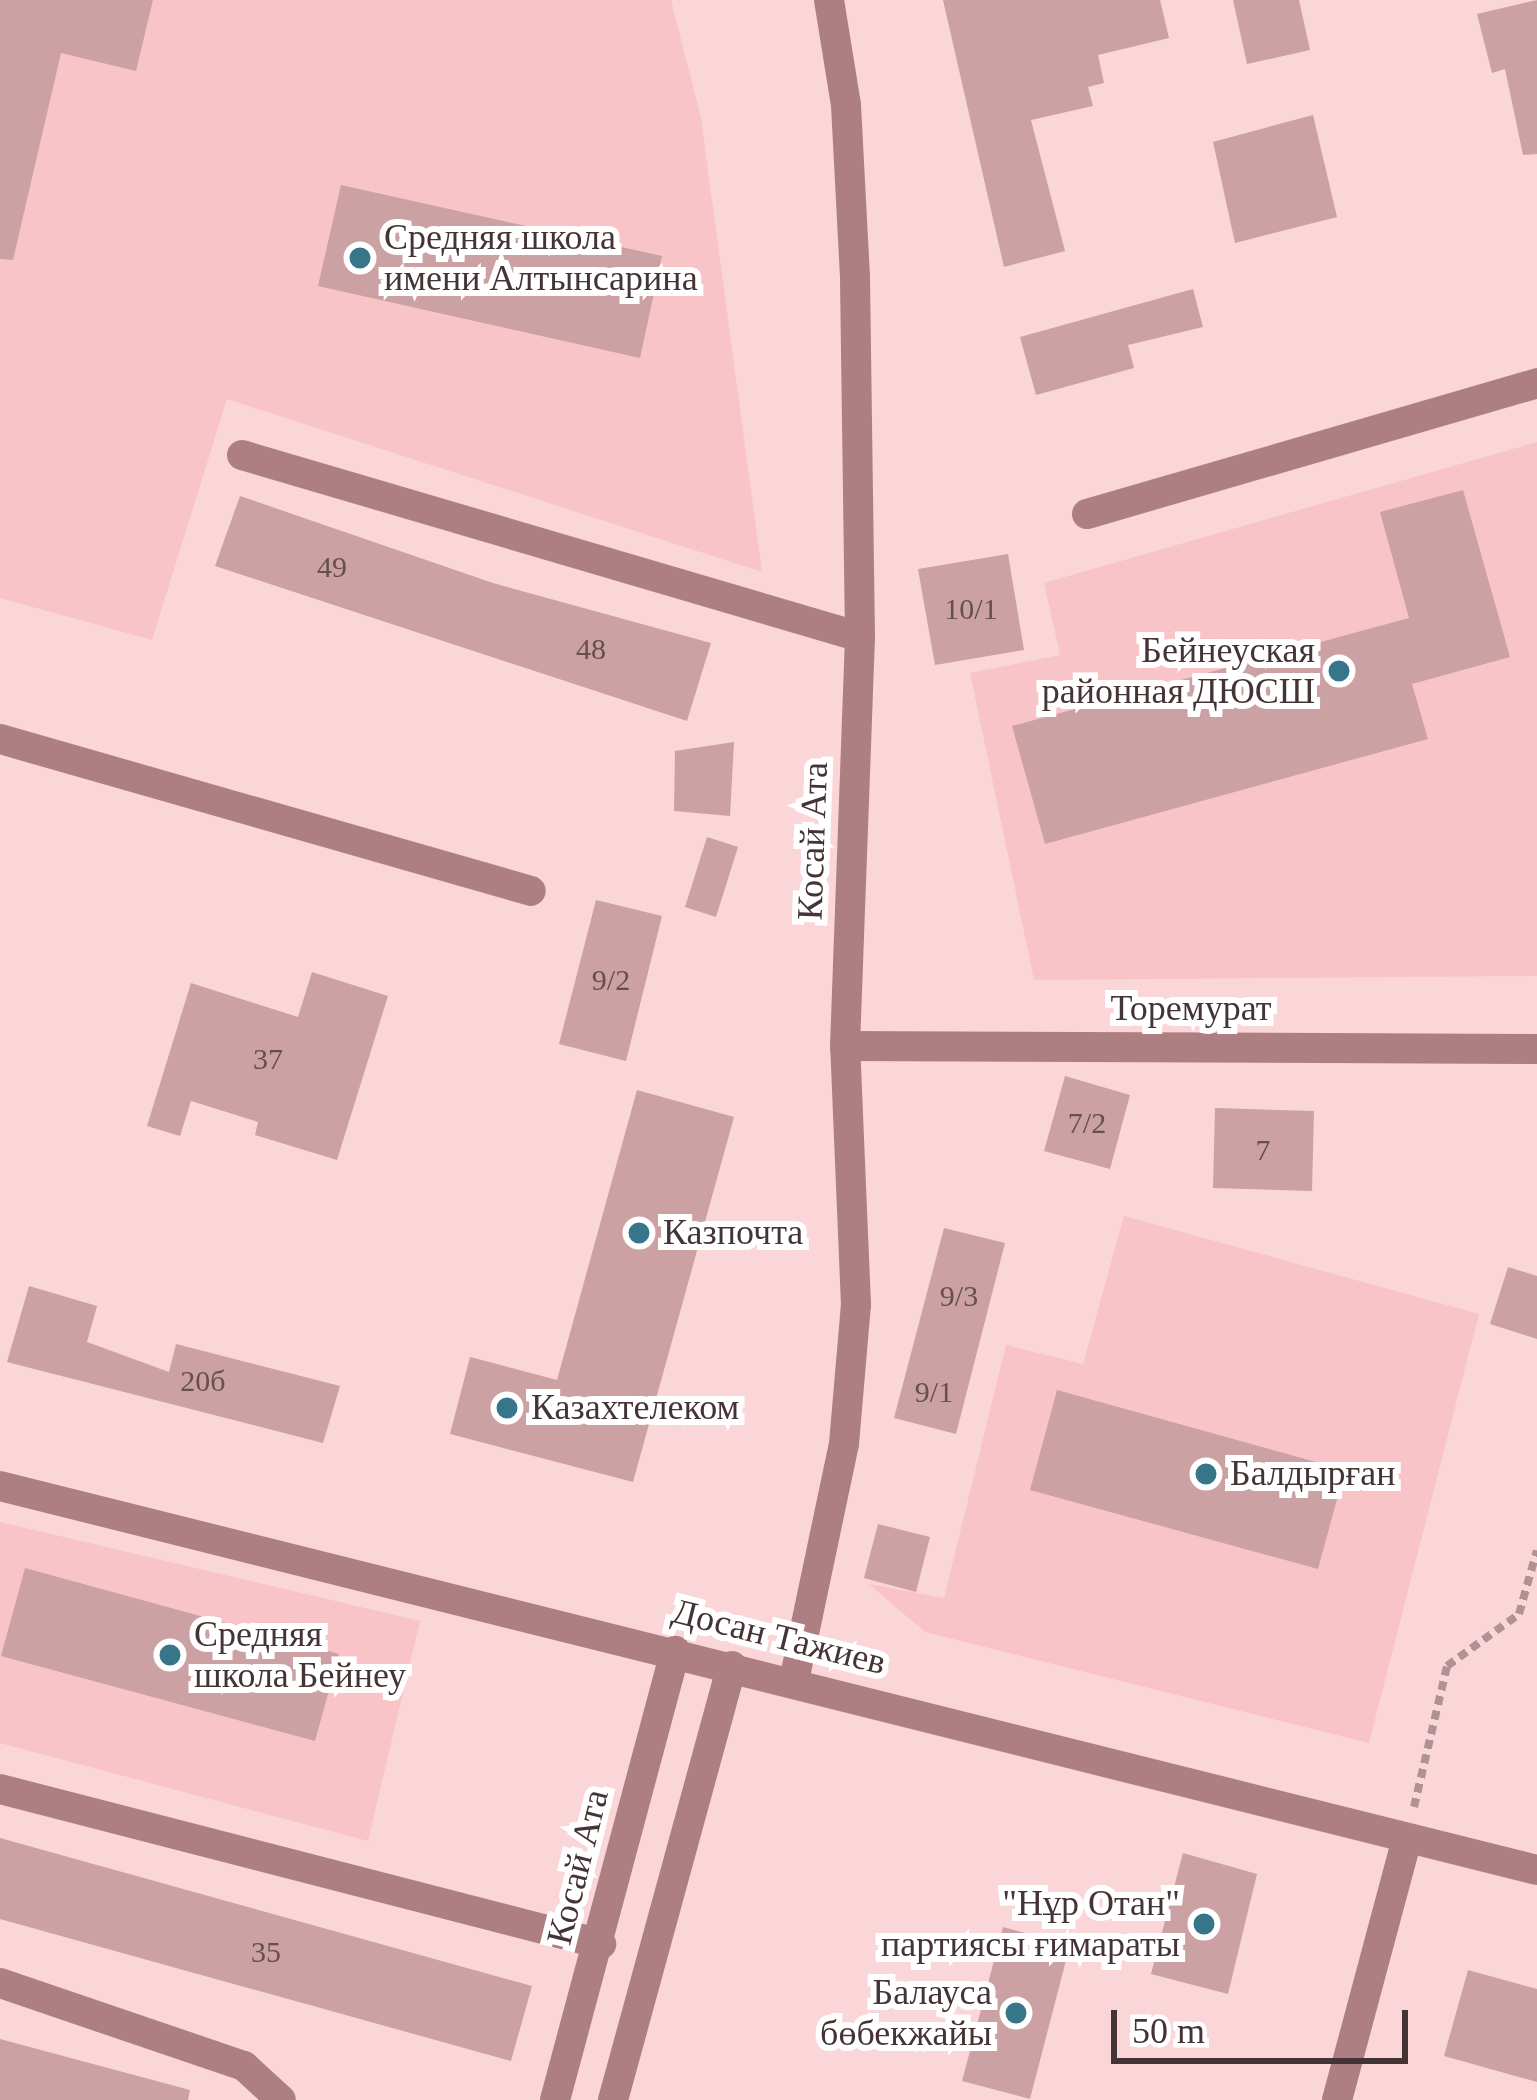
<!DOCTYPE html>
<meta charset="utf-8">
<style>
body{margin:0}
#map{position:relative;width:1537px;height:2100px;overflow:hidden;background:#fad6d8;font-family:"Times New Roman",serif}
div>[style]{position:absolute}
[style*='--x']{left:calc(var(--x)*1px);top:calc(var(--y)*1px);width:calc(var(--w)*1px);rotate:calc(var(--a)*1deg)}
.built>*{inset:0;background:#f8c4c7}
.building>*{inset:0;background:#cba1a4}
.path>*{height:8px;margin-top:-4px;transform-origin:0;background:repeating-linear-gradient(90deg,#af9394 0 9px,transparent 0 15px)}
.minor>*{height:30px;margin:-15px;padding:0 15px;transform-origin:15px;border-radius:15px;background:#ad7f82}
.dots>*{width:33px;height:33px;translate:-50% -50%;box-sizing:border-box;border:6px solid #fff;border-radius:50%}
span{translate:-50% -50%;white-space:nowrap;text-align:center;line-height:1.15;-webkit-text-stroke:12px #fff;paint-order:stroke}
.number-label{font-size:30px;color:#664f51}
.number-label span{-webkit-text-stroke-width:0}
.poi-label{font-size:36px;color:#453435}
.left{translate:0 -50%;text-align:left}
.right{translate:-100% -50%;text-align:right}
.street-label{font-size:36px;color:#453435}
.scale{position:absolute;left:1111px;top:2010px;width:297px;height:54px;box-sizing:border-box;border:6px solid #453435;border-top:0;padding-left:15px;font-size:36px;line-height:42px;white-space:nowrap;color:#453435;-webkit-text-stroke:9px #fff;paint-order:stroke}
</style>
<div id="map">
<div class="built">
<i style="clip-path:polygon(0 0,671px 0,701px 118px,762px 572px,227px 399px,152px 640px,0 598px)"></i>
<i style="clip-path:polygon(1537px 442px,1537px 976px,1034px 980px,970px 673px,1060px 655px,1044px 583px)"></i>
<i style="clip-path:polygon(1124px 1216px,1479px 1314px,1369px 1743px,925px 1632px,869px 1584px,944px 1598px,1006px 1345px,1083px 1364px)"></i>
<i style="clip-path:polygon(0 1522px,420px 1621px,368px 1841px,0 1743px)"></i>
</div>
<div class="building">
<i style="clip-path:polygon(0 0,153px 0,136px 71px,61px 53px,13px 260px,0 259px)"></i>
<i style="clip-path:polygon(943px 0,1160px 0,1169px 38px,1098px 55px,1104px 83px,1088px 87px,1093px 106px,1031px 120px,1065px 251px,1004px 267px)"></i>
<i style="clip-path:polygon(1233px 0,1299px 0,1310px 50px,1247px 64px)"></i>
<i style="clip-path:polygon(1537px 0,1537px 154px,1523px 155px,1505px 69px,1492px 73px,1477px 14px)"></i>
<i style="clip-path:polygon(1313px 115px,1337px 217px,1235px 243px,1213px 142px)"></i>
<i style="clip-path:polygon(341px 185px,662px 256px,640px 358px,318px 286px)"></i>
<i style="clip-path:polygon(1193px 289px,1203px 327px,1128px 345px,1134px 368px,1036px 395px,1020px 337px)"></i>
<i style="clip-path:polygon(1463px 490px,1510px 657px,1412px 684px,1428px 739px,1045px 844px,1012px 726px,1409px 618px,1380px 512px)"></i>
<i style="clip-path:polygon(240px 496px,493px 583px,711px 643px,687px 721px,215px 566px)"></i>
<i style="clip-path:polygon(1008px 554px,1024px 650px,935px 665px,918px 569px)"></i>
<i style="clip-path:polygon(734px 742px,730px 816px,674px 811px,675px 751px)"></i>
<i style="clip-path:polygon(707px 837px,738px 847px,716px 917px,685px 907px)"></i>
<i style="clip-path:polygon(596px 900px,662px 916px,626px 1061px,559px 1044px)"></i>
<i style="clip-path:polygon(312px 972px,388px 996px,337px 1160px,255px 1135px,258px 1122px,191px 1101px,180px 1136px,147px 1126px,191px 983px,298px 1017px)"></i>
<i style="clip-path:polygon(1065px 1076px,1130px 1095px,1110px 1169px,1044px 1151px)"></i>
<i style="clip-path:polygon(637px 1090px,734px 1117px,633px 1482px,450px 1434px,470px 1357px,557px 1380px)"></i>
<i style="clip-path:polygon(1215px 1108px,1314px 1111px,1312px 1191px,1213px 1188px)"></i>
<i style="clip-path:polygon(944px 1228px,1005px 1243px,956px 1434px,894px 1418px)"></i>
<i style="clip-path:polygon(1508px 1267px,1537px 1276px,1537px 1339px,1490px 1324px)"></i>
<i style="clip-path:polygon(29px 1286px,97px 1306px,87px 1342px,169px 1372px,176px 1344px,340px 1386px,323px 1443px,7px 1362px)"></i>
<i style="clip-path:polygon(1057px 1390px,1345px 1470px,1318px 1569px,1030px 1490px)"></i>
<i style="clip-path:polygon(878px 1524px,930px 1537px,916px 1592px,864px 1578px)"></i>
<i style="clip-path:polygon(25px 1568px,339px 1654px,315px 1741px,1px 1656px)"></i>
<i style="clip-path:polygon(0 1838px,532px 1986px,511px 2061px,0 1919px)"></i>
<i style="clip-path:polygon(1183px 1853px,1257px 1874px,1228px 1994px,1151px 1974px)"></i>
<i style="clip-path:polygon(1003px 1927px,1070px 1945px,1030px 2099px,962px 2081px)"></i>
<i style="clip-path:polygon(1468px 1970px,1537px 1989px,1537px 2082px,1444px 2056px)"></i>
<i style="clip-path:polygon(0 2039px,190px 2090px,188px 2100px,0 2100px)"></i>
</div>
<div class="path">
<i style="--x:1414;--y:1807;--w:145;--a:-76.8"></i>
<i style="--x:1447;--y:1666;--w:89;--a:-35.8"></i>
<i style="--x:1519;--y:1614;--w:66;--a:-74.3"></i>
</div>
<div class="minor">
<i style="--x:242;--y:455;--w:644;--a:16.41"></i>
<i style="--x:1087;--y:514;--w:469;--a:-16.2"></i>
<i style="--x:0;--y:739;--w:552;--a:15.97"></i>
<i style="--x:845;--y:1046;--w:692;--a:0.25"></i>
<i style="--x:0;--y:1486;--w:1584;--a:14.03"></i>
<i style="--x:794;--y:1681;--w:242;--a:-78.1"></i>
<i style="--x:844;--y:1444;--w:140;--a:-85.1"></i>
<i style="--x:856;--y:1305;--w:259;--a:-92.4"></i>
<i style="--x:845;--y:1046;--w:409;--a:-87.9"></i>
<i style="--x:860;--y:637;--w:360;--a:-90.8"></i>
<i style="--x:855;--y:277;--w:172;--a:-93"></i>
<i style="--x:846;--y:105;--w:106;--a:-99.2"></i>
<i style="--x:0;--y:1789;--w:621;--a:14.46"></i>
<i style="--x:0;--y:1983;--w:258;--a:18.8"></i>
<i style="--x:244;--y:2066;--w:50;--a:42.6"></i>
<i style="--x:555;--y:2100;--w:465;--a:-75"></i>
<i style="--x:613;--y:2100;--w:450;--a:-74.7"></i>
<i style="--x:1337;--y:2100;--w:271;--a:-75"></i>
</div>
<div class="dots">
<i style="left:360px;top:258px;background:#37758b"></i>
<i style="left:1339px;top:671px;background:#37758b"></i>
<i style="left:639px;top:1233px;background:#37758b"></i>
<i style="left:507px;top:1408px;background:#37758b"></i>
<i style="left:1206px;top:1474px;background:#37758b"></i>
<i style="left:170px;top:1655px;background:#37758b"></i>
<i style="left:1204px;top:1924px;background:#37758b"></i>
<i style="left:1016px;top:2013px;background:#37758b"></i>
</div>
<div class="number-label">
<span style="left:332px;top:567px">49</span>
<span style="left:971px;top:609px">10/1</span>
<span style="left:591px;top:649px">48</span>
<span style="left:611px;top:980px">9/2</span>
<span style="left:268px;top:1059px">37</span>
<span style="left:1087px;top:1123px">7/2</span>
<span style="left:1263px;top:1150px">7</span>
<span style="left:959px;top:1296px">9/3</span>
<span style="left:203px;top:1381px">20б</span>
<span style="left:934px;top:1392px">9/1</span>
<span style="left:266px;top:1952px">35</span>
</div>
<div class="poi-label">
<span class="left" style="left:384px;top:258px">Средняя школа<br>имени Алтынсарина</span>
<span class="right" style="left:1315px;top:671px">Бейнеуская<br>районная ДЮСШ</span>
<span class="left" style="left:663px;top:1233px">Казпочта</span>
<span class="left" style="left:531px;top:1408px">Казахтелеком</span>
<span class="left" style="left:1230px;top:1474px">Балдырған</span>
<span class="left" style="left:194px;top:1655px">Средняя<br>школа Бейнеу</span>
<span class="right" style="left:1180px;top:1924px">"Нұр Отан"<br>партиясы ғимараты</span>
<span class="right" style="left:992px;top:2013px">Балауса<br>бөбекжайы</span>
</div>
<div class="street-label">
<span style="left:813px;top:841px;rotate:-88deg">Косай Ата</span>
<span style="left:1191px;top:1009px">Торемурат</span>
<span style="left:779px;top:1637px;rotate:14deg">Досан Тажиев</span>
<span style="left:578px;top:1867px;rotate:-76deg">Косай Ата</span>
</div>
<div class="scale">50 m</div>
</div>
